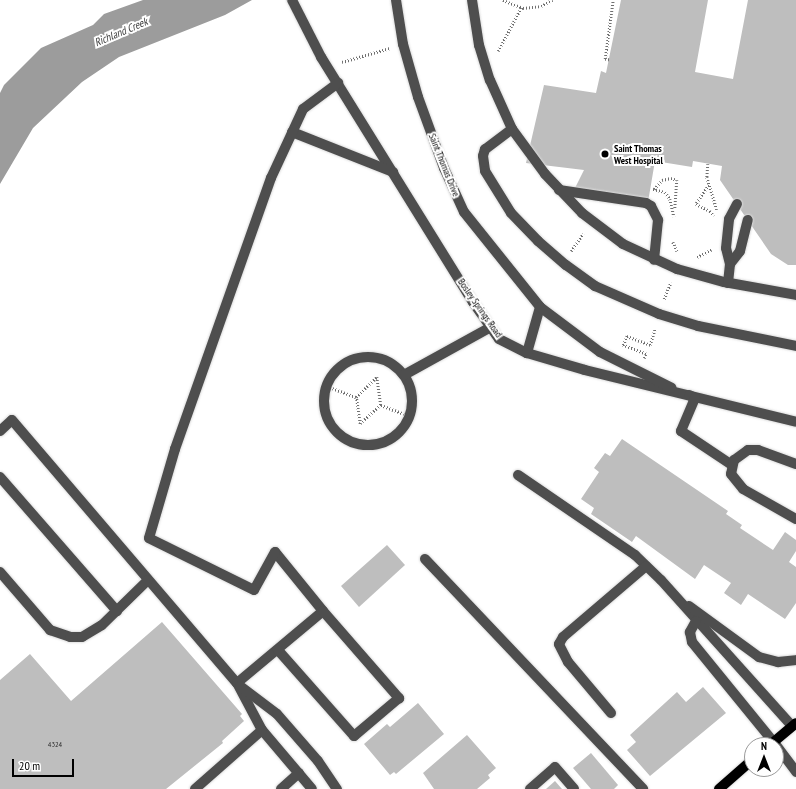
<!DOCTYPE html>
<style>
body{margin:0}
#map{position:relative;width:796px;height:789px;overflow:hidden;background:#fff;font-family:"PT Sans Narrow",sans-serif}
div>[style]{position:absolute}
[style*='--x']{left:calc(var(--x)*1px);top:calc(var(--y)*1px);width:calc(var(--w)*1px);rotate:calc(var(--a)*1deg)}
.water>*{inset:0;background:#9c9c9c}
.building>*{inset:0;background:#bebebe}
.path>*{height:2.5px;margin-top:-1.25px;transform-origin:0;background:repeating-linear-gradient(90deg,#707070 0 1px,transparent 0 3px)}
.roads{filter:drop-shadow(0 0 1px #dbdbdb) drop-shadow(0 0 1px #dbdbdb)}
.minor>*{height:10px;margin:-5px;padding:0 5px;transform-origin:5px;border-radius:5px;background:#4e4e4e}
.minor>.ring{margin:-5px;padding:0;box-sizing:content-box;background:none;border:10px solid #4e4e4e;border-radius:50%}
.major>*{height:10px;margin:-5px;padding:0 5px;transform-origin:5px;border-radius:5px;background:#000}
.dots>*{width:11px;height:11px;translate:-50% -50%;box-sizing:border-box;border:2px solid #fff;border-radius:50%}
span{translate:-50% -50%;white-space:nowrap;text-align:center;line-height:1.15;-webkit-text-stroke:4px #fff;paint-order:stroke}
.number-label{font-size:8px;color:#303030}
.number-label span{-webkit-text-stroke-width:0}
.poi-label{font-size:10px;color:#000;font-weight:700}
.left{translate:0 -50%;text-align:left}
.street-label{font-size:10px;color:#000}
.water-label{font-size:11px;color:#3d3d3d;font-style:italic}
.north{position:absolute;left:744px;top:737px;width:40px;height:40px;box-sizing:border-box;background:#fff;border:1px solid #999;border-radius:50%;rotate:0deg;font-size:11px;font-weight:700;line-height:16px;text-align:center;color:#000}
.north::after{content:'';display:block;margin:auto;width:14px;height:18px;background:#000;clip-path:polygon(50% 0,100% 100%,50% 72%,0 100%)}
.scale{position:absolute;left:12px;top:759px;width:62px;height:18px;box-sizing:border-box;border:2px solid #000;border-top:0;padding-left:5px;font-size:12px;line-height:14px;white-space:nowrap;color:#000;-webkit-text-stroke:3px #fff;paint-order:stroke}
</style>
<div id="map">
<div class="water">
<i style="clip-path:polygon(143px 0,252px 0,225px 15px,119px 57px,82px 82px,33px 128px,0 184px,0 93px,4px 85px,41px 48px,93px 25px,104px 14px)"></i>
</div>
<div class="building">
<i style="clip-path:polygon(621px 0,708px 0,695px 72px,733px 79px,748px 0,796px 0,796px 265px,788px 265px,771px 254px,720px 180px,722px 166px,693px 161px,692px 167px,655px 161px,648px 202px,574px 190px,584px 170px,526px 163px,544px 85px,596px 93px,601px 71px,606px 73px)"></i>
<i style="clip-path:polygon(622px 439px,728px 511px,726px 514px,742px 525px,740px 528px,773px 550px,785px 532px,796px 540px,796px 551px,789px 562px,796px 567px,796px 603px,785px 619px,748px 594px,741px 605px,724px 593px,731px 583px,704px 565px,695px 579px,636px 536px,632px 542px,591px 514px,594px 508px,581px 499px,599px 472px,594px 468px,605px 453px,610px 456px)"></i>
<i style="clip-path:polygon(387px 545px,405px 565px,359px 607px,341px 586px)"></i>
<i style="clip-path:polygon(162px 622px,242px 714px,240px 716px,244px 721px,222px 741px,223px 743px,166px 789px,0 789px,0 680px,30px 654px,71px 701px)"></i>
<i style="clip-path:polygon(703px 687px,726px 713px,650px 776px,627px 750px,636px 742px,630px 735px,677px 692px,686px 702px)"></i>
<i style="clip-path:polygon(418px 703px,444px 734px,396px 774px,394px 772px,390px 775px,364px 744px,387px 724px,390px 727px)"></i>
<i style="clip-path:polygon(467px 735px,496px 768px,488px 775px,490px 778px,477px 789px,434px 789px,423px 773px)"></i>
<i style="clip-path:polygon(591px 753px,618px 785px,614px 789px,591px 789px,573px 768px)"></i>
<i style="clip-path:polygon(555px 781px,562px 789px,546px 789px)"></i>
</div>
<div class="path">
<i style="--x:503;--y:0;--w:22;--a:22"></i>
<i style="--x:523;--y:8;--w:18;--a:-6"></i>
<i style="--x:541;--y:6;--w:13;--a:-29"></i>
<i style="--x:498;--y:51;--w:49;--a:-61.9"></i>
<i style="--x:609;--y:60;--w:4;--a:-166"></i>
<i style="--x:605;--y:59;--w:60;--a:-82.3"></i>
<i style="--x:342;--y:62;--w:50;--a:-16.3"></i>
<i style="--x:708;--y:164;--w:13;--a:94"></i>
<i style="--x:707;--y:177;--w:34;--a:73"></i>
<i style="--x:709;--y:185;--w:23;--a:124"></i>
<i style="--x:696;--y:204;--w:16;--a:27"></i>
<i style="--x:710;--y:211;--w:6;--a:51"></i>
<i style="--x:653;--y:189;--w:12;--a:14"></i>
<i style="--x:665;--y:192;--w:9;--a:54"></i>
<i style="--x:670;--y:199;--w:18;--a:77"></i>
<i style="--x:654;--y:189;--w:12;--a:-48"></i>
<i style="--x:662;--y:180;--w:9;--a:-13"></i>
<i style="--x:671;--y:178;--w:6;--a:18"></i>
<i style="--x:677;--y:180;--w:28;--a:94"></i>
<i style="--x:673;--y:242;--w:10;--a:66"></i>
<i style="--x:571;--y:251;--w:21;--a:-55"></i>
<i style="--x:697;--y:257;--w:16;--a:-27"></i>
<i style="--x:664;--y:299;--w:18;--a:-68"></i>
<i style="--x:644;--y:358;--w:4;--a:-63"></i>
<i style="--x:646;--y:354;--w:25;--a:-159"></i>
<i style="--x:623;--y:345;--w:10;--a:-66"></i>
<i style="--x:627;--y:336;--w:25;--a:21"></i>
<i style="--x:650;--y:345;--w:17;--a:-73"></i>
<i style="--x:377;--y:377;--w:28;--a:82"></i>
<i style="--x:381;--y:405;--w:28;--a:138"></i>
<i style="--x:360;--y:424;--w:27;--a:-98"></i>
<i style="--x:356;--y:397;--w:29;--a:-44"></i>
<i style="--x:327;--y:386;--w:31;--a:21"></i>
<i style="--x:381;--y:405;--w:30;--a:21"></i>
</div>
<div class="roads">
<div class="minor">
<i style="--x:292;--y:0;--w:64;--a:63"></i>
<i style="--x:321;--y:57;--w:288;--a:58.2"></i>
<i style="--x:473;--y:302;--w:45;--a:54.9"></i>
<i style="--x:499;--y:339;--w:31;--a:27"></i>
<i style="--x:527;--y:353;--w:60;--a:16.3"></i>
<i style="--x:585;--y:370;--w:217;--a:13.8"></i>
<i style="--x:396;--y:0;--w:45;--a:81"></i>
<i style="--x:403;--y:44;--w:55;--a:74.2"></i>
<i style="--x:418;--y:97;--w:76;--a:69.9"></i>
<i style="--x:444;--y:168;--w:48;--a:65.6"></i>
<i style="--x:464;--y:212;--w:122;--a:51.3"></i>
<i style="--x:540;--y:307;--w:48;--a:105.8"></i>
<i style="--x:472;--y:0;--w:46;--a:81.2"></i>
<i style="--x:479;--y:45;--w:37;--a:73"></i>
<i style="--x:490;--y:80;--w:54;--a:65.8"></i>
<i style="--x:512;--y:129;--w:56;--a:53.7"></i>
<i style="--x:545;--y:174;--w:54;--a:46.5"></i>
<i style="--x:582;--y:213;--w:51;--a:37.1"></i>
<i style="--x:623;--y:244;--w:60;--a:24.8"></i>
<i style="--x:677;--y:269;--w:49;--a:15.5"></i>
<i style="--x:724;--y:282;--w:73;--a:10.2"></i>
<i style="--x:512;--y:129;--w:34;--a:143"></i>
<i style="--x:485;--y:149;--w:7;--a:106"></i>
<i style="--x:483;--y:156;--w:15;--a:82"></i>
<i style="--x:485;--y:171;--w:49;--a:58.2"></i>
<i style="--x:511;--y:213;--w:39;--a:46"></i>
<i style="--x:538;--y:241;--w:37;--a:41"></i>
<i style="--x:566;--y:265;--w:36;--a:36"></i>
<i style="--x:595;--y:286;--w:70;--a:23.6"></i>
<i style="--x:659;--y:314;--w:41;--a:17.1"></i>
<i style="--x:698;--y:326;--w:100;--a:11.5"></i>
<i style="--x:292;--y:132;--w:109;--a:21.6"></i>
<i style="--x:559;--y:190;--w:88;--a:8.5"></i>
<i style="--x:646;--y:203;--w:6;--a:31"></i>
<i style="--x:651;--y:206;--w:16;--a:63"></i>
<i style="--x:658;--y:220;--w:40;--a:95.7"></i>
<i style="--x:730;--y:264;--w:16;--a:-52"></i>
<i style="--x:740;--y:251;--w:32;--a:-76"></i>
<i style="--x:728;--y:283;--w:19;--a:-84"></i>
<i style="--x:730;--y:264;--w:16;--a:-104"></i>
<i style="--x:726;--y:248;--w:29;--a:-84"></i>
<i style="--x:729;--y:219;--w:17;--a:-62"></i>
<i style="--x:540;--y:307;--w:75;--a:36.9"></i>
<i style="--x:600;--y:352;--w:80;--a:26.6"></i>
<i class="ring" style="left:324px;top:357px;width:78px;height:78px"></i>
<i style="--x:404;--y:375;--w:99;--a:-28.9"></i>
<i style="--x:689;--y:395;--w:7;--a:27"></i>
<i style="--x:695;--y:398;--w:36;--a:113"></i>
<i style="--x:681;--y:431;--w:61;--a:33.7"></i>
<i style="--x:0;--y:431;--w:16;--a:-43"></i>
<i style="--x:12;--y:420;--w:346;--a:49.5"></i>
<i style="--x:237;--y:683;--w:53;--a:62"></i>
<i style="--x:262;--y:730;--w:77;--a:49.7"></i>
<i style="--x:796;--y:464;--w:40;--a:-159.8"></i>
<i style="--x:758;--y:450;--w:10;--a:180"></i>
<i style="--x:748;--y:450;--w:17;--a:144"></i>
<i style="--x:734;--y:460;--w:14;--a:102"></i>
<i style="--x:731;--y:474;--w:19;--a:51"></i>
<i style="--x:743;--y:489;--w:61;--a:29.5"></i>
<i style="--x:518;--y:475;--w:142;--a:34.4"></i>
<i style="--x:635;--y:555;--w:36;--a:44"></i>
<i style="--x:661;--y:580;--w:196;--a:48.1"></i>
<i style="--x:0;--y:477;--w:178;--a:48.9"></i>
<i style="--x:425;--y:559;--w:317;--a:46.5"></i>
<i style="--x:0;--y:572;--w:77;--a:49.2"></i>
<i style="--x:50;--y:630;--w:21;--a:19"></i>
<i style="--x:70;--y:637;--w:12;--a:0"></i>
<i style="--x:82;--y:637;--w:23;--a:-31"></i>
<i style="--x:102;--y:625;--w:64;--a:-44.4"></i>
<i style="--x:689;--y:606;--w:87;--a:36.1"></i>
<i style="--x:759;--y:657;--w:20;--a:15"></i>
<i style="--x:778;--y:662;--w:18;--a:-6"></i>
<i style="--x:323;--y:611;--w:76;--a:-129.1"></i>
<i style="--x:275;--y:552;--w:43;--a:118.9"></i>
<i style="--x:254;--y:590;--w:117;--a:-153.7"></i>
<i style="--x:149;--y:538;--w:93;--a:-73.7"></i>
<i style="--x:175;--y:449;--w:288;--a:-70.5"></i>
<i style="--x:271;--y:178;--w:76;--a:-65.1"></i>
<i style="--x:303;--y:109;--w:44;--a:-36.6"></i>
<i style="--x:696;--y:621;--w:13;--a:119"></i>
<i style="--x:690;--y:632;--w:10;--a:79"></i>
<i style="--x:692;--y:642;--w:133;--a:50.8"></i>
<i style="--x:237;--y:683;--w:112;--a:-39.9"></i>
<i style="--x:323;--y:611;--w:116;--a:48.9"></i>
<i style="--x:399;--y:698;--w:59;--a:139.8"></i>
<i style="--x:354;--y:736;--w:115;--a:-131.5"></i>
<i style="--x:240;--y:686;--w:46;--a:37.1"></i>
<i style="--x:277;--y:714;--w:62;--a:48.9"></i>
<i style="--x:318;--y:761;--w:34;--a:56"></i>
<i style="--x:611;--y:713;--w:67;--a:-130.1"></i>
<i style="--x:568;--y:662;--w:20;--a:-117"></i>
<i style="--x:559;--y:644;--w:8;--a:-60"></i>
<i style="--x:563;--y:637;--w:109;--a:-40.5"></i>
<i style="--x:776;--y:745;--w:34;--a:53"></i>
<i style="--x:195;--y:789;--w:89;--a:-41.4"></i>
<i style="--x:281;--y:789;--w:24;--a:-42"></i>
<i style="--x:530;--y:789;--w:33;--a:-41"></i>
<i style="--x:555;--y:767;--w:29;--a:49"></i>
</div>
<div class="major">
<i style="--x:770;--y:745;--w:34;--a:-40"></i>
<i style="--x:719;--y:789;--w:44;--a:-41.3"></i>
</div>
</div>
<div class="dots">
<i style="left:605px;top:154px;background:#000"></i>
</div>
<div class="number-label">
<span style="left:55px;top:745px">4324</span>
</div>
<div class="poi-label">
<span class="left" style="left:614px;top:154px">Saint Thomas<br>West Hospital</span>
</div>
<div class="street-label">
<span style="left:444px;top:165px;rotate:68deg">Saint Thomas Drive</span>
<span style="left:480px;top:308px;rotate:55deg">Bosley Springs Road</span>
</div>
<div class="water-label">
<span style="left:121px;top:32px;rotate:-23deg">Richland Creek</span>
</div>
<div class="north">N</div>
<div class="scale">20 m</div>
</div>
